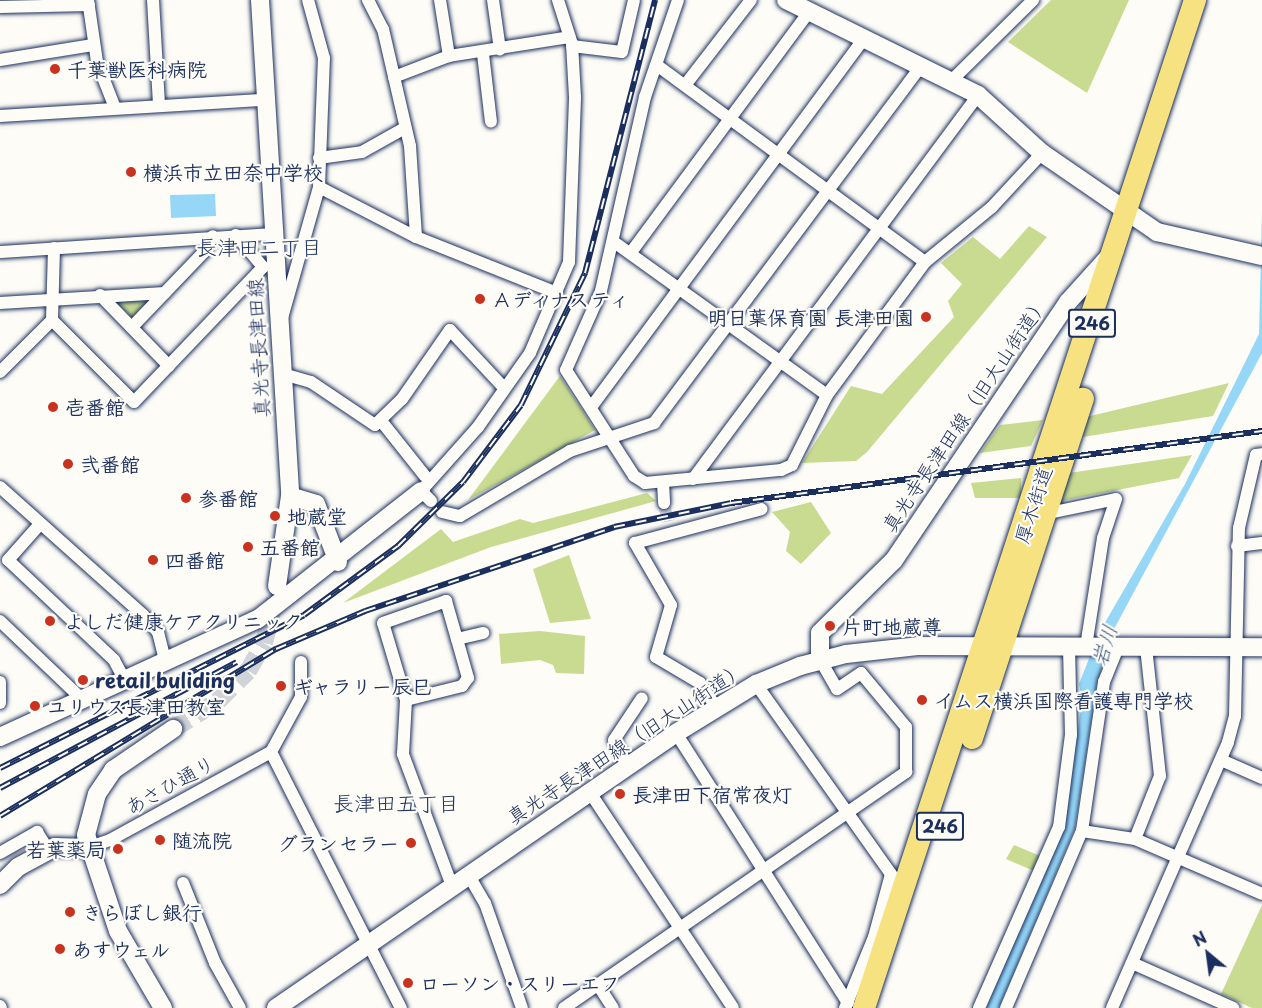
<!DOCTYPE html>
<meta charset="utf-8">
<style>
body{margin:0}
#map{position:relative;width:1262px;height:1008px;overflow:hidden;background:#fdfcf7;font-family:"Playpen Sans","Klee One",sans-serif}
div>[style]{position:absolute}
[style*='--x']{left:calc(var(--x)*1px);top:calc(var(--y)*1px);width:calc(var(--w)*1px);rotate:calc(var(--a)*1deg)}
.green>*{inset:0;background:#c9db90}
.water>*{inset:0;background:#96d7f8}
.street-tunnel>*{height:12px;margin-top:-6px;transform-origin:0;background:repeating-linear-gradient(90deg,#d0d3d8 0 12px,transparent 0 18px)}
.secondary-tunnel>*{height:18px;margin-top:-9px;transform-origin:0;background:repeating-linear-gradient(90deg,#d0d3d8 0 18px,transparent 0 27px)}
.roads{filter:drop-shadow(0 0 2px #1b2f5e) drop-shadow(0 0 2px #1b2f5e)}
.street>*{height:12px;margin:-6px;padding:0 6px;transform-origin:6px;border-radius:6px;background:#fdfcf7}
.secondary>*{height:18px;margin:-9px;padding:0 9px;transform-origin:9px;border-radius:9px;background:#fdfcf7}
.highway>*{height:22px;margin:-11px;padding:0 11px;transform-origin:11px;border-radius:11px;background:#f7e281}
.rail>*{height:6px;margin-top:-3px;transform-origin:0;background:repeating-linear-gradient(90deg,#fdfcf7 0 11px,#1b2f5e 0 22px);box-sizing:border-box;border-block:2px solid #1b2f5e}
.dots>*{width:16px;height:16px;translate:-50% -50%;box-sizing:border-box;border:3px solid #fdfcf7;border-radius:50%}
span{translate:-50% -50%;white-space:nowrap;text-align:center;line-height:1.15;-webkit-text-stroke:4.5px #fdfcf7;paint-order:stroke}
.shield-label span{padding:2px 4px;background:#fdfcf7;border:2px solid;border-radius:4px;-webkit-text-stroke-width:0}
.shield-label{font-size:18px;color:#1b2f5e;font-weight:700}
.poi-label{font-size:20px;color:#1b2f5e;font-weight:700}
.left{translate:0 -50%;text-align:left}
.right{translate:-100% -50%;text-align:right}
.street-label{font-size:20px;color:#1b2f5e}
.neighbourhood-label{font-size:21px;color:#1b2f5e}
.water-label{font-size:21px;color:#3a5984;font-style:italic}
.north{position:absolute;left:1178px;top:924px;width:60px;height:60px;-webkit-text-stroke:4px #fdfcf7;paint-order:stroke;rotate:331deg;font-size:16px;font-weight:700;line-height:24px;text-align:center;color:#1b2f5e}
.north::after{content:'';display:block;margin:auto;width:21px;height:27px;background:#1b2f5e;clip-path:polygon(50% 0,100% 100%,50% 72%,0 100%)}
</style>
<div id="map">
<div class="green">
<i style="clip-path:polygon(1051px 0,1129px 0,1087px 93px,1008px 42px)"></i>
<i style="clip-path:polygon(1029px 226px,1047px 237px,867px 452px,856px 461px,802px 463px,851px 386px,882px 394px,954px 317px,948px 301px,962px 284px,941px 263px,973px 237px,1000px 259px)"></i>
<i style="clip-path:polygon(111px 298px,154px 299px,135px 320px)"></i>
<i style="clip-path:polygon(560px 376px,595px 430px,468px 500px)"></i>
<i style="clip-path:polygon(1229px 383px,1213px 416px,1083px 437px,1086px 417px)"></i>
<i style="clip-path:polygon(1043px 420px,1031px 446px,980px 453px,1000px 425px)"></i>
<i style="clip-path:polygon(1192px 455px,1179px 478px,1061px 501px,1069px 473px)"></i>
<i style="clip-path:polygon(1021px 478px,1021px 498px,975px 498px,971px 483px)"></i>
<i style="clip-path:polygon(647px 493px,656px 501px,491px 547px,343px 603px,441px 529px,453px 542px,520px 519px,533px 523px)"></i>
<i style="clip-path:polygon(811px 502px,831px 533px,801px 564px,786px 551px,790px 532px,772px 512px)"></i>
<i style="clip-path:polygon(569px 555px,591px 619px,550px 623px,533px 569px)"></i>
<i style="clip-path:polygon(540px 631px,585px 636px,584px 674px,556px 673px,553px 665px,540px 660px,501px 664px,499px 634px)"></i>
<i style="clip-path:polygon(1014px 845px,1040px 856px,1034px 871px,1006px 859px)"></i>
<i style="clip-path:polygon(1262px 905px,1262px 1008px,1252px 1008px,1221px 994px)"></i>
</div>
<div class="water">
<i style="clip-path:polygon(215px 194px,216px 216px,171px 218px,170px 195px)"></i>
<i style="clip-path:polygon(1262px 213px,1262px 353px,1113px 631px,1097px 684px,1075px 828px,999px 1008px,986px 1008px,1065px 825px,1082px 699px,1079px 684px,1099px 633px,1185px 484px,1259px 334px)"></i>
</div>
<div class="street-tunnel">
<i style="--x:664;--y:503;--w:19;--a:78"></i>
</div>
<div class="secondary-tunnel">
<i style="--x:173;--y:729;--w:53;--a:-31.9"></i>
<i style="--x:218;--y:701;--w:42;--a:-45"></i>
<i style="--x:248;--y:671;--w:32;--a:-60"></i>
<i style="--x:264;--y:643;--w:45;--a:-76"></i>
</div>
<div class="roads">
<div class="street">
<i style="--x:88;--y:0;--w:63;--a:81.7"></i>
<i style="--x:97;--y:62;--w:49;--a:68.6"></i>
<i style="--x:153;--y:0;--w:105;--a:86.7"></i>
<i style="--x:368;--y:0;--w:33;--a:63"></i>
<i style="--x:383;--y:29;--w:120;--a:77"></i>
<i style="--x:410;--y:146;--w:91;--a:86.2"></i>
<i style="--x:440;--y:0;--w:57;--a:80.9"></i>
<i style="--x:493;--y:0;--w:50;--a:82"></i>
<i style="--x:678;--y:0;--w:102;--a:108.8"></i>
<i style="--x:645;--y:97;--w:199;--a:102.8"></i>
<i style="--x:601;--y:291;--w:86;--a:113.9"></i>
<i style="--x:566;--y:370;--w:126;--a:57.3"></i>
<i style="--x:634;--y:476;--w:13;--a:32"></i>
<i style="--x:645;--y:483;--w:137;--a:-5.5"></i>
<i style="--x:781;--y:470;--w:12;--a:-24"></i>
<i style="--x:792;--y:465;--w:78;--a:-63.4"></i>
<i style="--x:827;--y:395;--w:165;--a:-53.6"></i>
<i style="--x:925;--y:262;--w:87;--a:-39.4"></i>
<i style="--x:992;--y:207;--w:74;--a:-47.2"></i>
<i style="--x:0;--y:7;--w:89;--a:-1.3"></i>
<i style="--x:572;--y:46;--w:50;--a:6.8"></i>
<i style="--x:622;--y:52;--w:53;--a:-77"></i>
<i style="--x:483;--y:54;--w:68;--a:83.3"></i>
<i style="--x:0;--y:60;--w:94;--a:-9.2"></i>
<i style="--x:658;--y:66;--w:331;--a:36.3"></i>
<i style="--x:394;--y:77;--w:59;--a:-20.9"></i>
<i style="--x:449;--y:56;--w:122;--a:-8.9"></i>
<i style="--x:952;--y:80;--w:114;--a:-44.6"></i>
<i style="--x:686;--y:84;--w:106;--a:-52.3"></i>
<i style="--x:0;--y:116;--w:265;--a:-3.5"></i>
<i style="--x:319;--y:158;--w:43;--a:-7.9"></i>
<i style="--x:362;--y:152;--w:49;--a:-29.2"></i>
<i style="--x:319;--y:187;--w:109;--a:27.3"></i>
<i style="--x:416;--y:237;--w:152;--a:21.7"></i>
<i style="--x:614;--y:242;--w:262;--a:35.7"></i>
<i style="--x:632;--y:251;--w:297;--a:-53.5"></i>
<i style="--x:0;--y:252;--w:275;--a:-3.8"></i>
<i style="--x:100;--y:295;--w:99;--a:45.8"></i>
<i style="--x:0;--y:303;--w:165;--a:-3.5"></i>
<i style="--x:282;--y:318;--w:136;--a:-74.2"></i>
<i style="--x:319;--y:187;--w:129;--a:-87.8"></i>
<i style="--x:324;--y:58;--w:60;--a:-105.4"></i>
<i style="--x:52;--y:320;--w:116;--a:45"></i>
<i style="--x:134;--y:402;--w:187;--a:-46.3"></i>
<i style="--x:263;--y:267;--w:42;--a:-130.2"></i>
<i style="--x:132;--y:327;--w:104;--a:-46.2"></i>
<i style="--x:204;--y:252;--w:18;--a:-61"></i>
<i style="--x:0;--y:372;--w:74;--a:-45"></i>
<i style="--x:52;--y:320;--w:72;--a:-88.4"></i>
<i style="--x:283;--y:374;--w:29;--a:16"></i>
<i style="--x:311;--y:382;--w:77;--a:33.9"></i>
<i style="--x:375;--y:425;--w:37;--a:-44"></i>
<i style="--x:402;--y:399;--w:84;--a:-55.2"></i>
<i style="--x:450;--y:330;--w:79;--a:47"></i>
<i style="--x:592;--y:406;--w:458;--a:-53.5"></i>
<i style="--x:382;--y:422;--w:69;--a:51.5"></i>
<i style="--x:693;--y:479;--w:478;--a:-53.4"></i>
<i style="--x:663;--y:482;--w:21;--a:87"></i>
<i style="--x:0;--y:487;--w:192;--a:41.8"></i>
<i style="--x:143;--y:615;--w:23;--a:49"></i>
<i style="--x:158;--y:632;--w:32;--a:76"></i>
<i style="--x:431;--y:501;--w:14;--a:-135"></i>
<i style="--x:421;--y:491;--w:86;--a:-48.3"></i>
<i style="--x:478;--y:427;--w:90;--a:-54.9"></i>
<i style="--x:530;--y:353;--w:99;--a:-66.8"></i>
<i style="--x:569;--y:262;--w:165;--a:-87.9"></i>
<i style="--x:575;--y:97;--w:53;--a:-93.2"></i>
<i style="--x:572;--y:44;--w:46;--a:-107.7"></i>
<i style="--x:442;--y:512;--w:18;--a:13"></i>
<i style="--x:460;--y:516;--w:128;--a:-30.6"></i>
<i style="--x:570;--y:451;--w:89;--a:-18.4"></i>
<i style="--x:654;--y:423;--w:447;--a:-53.2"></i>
<i style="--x:1049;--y:513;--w:68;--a:-11.8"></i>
<i style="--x:1116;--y:499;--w:41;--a:108.4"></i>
<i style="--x:1103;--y:538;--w:110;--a:98.9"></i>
<i style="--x:40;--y:524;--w:48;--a:131.6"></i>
<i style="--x:8;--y:560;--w:146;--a:43.3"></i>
<i style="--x:114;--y:660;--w:24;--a:62"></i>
<i style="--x:1237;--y:546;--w:25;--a:-7"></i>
<i style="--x:0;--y:621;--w:116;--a:43.6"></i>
<i style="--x:0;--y:682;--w:21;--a:90"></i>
<i style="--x:756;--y:684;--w:233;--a:54.6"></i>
<i style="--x:891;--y:874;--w:65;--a:105.1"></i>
<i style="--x:874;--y:937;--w:77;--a:112.2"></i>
<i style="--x:406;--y:700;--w:58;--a:-14"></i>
<i style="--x:462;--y:686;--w:10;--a:-53"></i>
<i style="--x:468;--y:678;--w:41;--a:-105.8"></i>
<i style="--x:457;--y:639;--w:27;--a:-13"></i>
<i style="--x:716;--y:707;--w:29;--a:-124"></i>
<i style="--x:700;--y:683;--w:51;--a:-149.4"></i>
<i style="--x:656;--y:657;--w:54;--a:-73.9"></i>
<i style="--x:671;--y:605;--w:72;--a:-120.1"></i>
<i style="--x:635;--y:543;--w:131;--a:-15"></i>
<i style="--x:676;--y:733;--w:320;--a:57.5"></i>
<i style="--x:271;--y:752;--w:287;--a:63.1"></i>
<i style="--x:1221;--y:760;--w:45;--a:23.7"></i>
<i style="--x:627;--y:765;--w:28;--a:-117"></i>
<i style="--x:614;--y:740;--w:50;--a:-56.3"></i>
<i style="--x:589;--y:791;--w:260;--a:56.4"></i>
<i style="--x:1082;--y:831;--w:54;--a:8.6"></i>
<i style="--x:1135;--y:839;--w:138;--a:23.4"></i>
<i style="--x:1135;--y:839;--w:68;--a:-68.4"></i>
<i style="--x:1160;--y:776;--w:130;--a:-96.2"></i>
<i style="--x:87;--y:848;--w:24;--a:-19"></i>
<i style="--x:110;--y:840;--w:183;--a:-28.7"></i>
<i style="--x:271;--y:752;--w:63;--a:-61.4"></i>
<i style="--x:301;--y:697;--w:35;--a:-90"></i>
<i style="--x:0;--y:853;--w:43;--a:-29.6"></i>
<i style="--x:37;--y:832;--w:15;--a:58"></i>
<i style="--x:45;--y:845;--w:10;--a:11"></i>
<i style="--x:468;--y:874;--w:34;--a:60"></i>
<i style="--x:485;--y:903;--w:111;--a:70.6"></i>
<i style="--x:183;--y:883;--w:86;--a:68.2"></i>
<i style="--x:215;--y:963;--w:51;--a:60.9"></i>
<i style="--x:452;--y:886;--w:141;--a:-110.4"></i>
<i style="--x:403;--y:754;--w:54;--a:-86.8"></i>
<i style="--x:406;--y:700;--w:80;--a:-106.6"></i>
<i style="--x:383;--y:623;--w:67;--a:-19.2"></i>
<i style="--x:446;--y:601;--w:40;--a:74"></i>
<i style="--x:1132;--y:963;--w:111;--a:24"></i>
<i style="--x:598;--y:985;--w:27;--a:57"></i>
<i style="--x:0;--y:1006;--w:2;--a:63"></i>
<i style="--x:564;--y:1008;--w:416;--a:-34.6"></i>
<i style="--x:906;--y:772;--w:45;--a:-90"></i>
<i style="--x:906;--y:727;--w:70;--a:-129.8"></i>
<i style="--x:861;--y:673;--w:29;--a:146"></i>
<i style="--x:837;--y:689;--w:34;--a:-120"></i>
<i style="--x:979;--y:1008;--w:198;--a:-66.2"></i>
<i style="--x:1059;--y:827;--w:93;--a:-82.6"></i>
<i style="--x:1071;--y:735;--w:88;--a:-91.3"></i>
<i style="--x:1006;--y:1008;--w:193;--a:-66.8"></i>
<i style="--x:1082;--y:831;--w:151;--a:-81.6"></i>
<i style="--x:1104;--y:682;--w:38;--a:-68"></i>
<i style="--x:1112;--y:1008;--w:290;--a:-66.4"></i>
<i style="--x:1228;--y:742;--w:27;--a:-75"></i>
<i style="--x:1235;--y:716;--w:188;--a:-88.8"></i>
<i style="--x:1239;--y:528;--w:75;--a:-76.9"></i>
<i style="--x:1256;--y:455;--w:6;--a:-9"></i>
</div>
<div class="secondary">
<i style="--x:260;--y:0;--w:497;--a:86.5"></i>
<i style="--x:290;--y:496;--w:91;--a:98.2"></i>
<i style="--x:786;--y:0;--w:214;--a:26.3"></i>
<i style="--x:978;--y:95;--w:86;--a:42.2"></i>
<i style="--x:1042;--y:153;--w:140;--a:34.5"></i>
<i style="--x:1157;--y:232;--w:108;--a:12.9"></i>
<i style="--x:290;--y:496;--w:27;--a:17"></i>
<i style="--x:316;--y:504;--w:62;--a:69.2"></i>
<i style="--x:820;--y:660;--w:27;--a:-90"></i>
<i style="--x:820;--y:633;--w:104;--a:-44.6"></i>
<i style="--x:894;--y:560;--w:311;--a:-56"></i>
<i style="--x:1068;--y:302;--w:70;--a:-47.9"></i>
<i style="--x:0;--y:737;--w:284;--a:-24.6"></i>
<i style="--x:258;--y:619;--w:207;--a:-38.1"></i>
<i style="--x:0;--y:885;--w:25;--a:-45"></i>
<i style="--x:18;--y:867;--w:42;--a:-28.4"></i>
<i style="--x:55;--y:847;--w:32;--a:2"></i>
<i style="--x:163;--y:1008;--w:89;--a:-120.3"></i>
<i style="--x:118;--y:931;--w:101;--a:-108.4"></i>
<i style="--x:86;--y:835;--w:42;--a:-75"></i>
<i style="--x:97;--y:794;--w:29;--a:-56"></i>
<i style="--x:113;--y:770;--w:73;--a:-34.3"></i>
<i style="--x:276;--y:1008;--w:485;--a:-34.5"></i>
<i style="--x:676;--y:733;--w:94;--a:-31.5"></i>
<i style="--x:756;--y:684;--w:48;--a:-22.2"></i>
<i style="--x:800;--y:666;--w:48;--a:-14.6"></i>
<i style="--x:846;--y:654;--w:72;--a:-6.3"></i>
<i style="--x:918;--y:646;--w:344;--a:0.2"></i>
</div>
<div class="highway">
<i style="--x:972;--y:738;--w:357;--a:-71.9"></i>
<i style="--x:864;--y:1008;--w:1061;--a:-71.82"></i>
</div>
</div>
<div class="rail">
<i style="--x:0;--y:768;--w:340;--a:-26.7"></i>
<i style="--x:304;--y:615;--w:117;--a:-36.3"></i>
<i style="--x:398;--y:546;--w:91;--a:-44.6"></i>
<i style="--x:463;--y:482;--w:96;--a:-53"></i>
<i style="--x:521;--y:405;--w:147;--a:-64.1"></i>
<i style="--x:585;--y:273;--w:282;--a:-75.6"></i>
<i style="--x:0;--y:788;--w:268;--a:-28"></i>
<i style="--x:0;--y:816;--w:323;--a:-31.2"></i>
<i style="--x:276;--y:649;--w:97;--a:-23.1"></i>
<i style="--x:365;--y:611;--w:263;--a:-18.6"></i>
<i style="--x:614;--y:527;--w:119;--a:-11.6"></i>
<i style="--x:731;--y:503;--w:536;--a:-7.72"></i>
</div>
<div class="dots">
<i style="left:55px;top:69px;background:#c8321e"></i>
<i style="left:131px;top:172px;background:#c8321e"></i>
<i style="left:480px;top:299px;background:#c8321e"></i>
<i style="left:926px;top:317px;background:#c8321e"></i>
<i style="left:53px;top:407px;background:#c8321e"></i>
<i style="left:68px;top:464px;background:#c8321e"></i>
<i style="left:186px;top:498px;background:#c8321e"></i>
<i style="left:275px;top:516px;background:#c8321e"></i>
<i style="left:248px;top:547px;background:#c8321e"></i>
<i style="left:153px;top:560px;background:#c8321e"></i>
<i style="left:50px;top:621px;background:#c8321e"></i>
<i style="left:830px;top:626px;background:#c8321e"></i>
<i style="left:83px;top:680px;background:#c8321e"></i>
<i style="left:281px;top:686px;background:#c8321e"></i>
<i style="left:922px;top:700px;background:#c8321e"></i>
<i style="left:35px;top:706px;background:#c8321e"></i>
<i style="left:620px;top:794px;background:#c8321e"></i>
<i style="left:160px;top:840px;background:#c8321e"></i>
<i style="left:411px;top:843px;background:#c8321e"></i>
<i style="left:118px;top:849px;background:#c8321e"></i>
<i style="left:70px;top:912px;background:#c8321e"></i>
<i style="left:60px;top:949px;background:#c8321e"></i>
<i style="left:408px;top:983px;background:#c8321e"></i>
</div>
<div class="shield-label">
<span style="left:1092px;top:323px">246</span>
<span style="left:940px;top:826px">246</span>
</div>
<div class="poi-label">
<span class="left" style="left:67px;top:69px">千葉獣医科病院</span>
<span class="left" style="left:143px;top:172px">横浜市立田奈中学校</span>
<span class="left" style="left:492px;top:299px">Ａディナスティ</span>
<span class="right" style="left:914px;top:317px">明日葉保育園 長津田園</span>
<span class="left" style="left:65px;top:407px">壱番館</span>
<span class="left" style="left:80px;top:464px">弐番館</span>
<span class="left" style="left:198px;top:498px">参番館</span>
<span class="left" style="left:287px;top:516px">地蔵堂</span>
<span class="left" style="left:260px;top:547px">五番館</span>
<span class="left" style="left:165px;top:560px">四番館</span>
<span class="left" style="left:64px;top:621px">よしだ健康ケアクリニック</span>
<span class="left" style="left:842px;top:626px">片町地蔵尊</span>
<span class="left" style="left:95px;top:680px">retail buliding</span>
<span class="left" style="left:293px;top:686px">ギャラリー辰巳</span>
<span class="left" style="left:934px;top:700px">イムス横浜国際看護専門学校</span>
<span class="left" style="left:47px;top:706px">ユリウス長津田教室</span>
<span class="left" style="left:632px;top:794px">長津田下宿常夜灯</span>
<span class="left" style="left:172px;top:840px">随流院</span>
<span class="right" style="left:399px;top:843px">グランセラー</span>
<span class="right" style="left:106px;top:849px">若葉薬局</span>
<span class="left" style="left:82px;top:912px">きらぼし銀行</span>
<span class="left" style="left:72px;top:949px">あすウェル</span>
<span class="left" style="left:420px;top:983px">ローソン・スリーエフ</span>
</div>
<div class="street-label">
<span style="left:258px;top:348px;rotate:-93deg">真光寺長津田線</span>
<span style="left:965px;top:414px;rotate:-56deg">真光寺長津田線（旧大山街道）</span>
<span style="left:1033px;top:505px;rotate:-72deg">厚木街道</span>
<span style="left:626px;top:743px;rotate:-33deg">真光寺長津田線（旧大山街道）</span>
<span style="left:170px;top:785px;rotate:-29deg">あさひ通り</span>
</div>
<div class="neighbourhood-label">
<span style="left:259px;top:246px">長津田二丁目</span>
<span style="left:396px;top:802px">長津田五丁目</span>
</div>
<div class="water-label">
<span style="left:1103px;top:645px;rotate:-73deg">岩川</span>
</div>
<div class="north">N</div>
</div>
